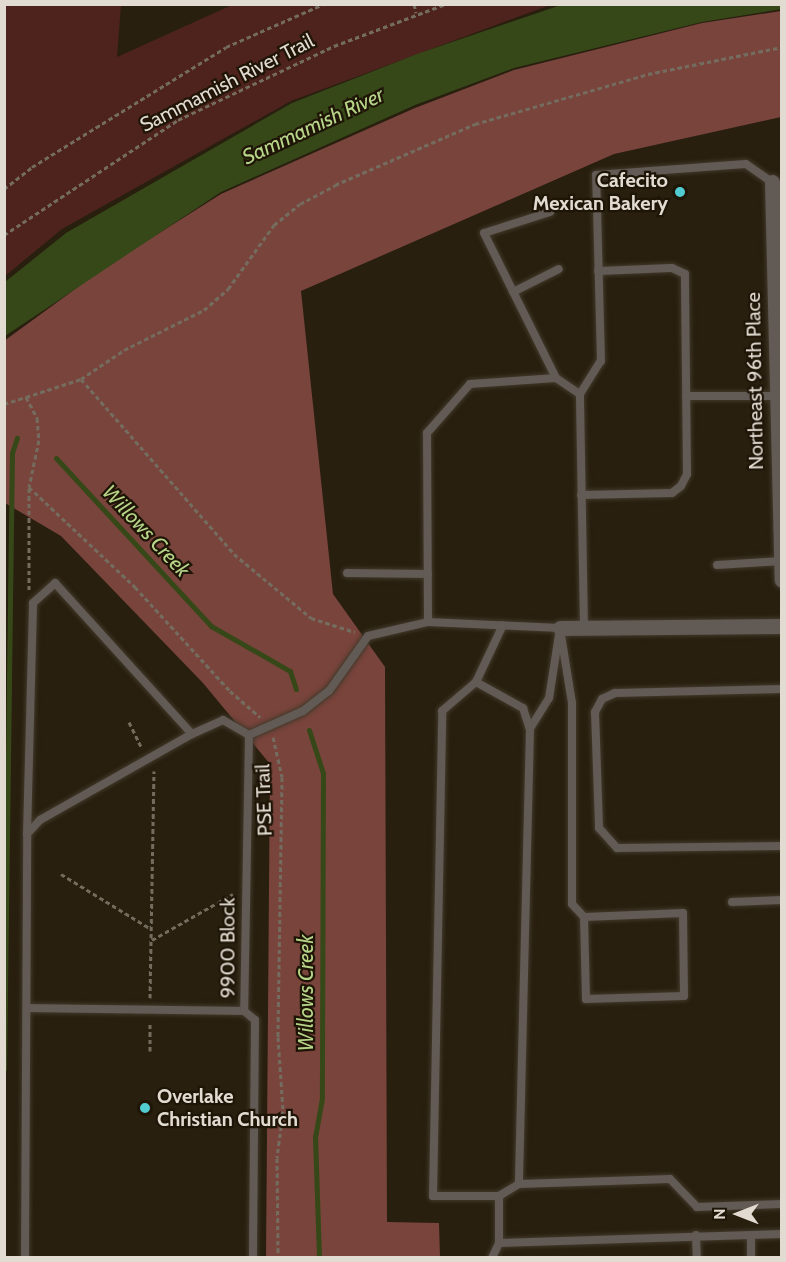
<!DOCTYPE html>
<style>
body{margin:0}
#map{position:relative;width:786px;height:1262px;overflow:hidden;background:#281f0f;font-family:Cabin,sans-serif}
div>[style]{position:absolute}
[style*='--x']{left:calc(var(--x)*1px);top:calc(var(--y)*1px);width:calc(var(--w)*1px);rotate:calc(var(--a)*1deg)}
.green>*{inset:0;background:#4e231d}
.forest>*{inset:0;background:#79443c}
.water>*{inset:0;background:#374818}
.stream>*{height:5px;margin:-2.5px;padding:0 2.5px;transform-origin:2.5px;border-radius:2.5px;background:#374818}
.path>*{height:3px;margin-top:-1.5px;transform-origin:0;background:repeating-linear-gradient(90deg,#746c5e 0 4.5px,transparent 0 7.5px)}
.roads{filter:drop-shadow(0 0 2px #42392a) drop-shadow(0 0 2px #42392a)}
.service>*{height:8px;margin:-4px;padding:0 4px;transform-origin:4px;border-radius:4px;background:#625a55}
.minor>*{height:15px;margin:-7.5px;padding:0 7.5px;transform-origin:7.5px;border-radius:7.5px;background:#625a55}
.dots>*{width:16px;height:16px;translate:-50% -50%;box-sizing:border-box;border:3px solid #1f1507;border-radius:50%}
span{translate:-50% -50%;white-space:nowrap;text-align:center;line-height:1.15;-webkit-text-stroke:4.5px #1f1507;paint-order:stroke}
.street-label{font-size:20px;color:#e2dbd1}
.poi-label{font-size:20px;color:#e2dbd1;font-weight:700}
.right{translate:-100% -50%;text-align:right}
.left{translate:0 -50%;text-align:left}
.water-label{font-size:21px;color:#b7d589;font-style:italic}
.frame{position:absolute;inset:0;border:6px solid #e2dbd1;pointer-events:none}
.north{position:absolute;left:708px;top:1184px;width:60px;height:60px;-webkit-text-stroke:4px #1f1507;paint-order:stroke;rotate:270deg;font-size:16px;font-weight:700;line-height:24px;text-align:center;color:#e2dbd1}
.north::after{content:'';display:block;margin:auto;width:21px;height:27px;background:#e2dbd1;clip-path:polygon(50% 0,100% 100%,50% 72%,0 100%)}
</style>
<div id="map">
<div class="green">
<i style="clip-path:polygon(5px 4px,121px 5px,117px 57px,232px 5px,550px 5px,291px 101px,62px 229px,5px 276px)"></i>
</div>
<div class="forest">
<i style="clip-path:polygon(781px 11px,781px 117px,614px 154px,301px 291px,333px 594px,385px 667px,387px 1222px,439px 1223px,440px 1257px,266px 1257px,270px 764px,203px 683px,61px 536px,5px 503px,4px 341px,104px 268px,221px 194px,415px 108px,514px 70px,702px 23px)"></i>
</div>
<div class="water">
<i style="clip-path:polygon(564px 4px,781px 4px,782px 9px,702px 22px,514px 68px,415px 105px,221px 192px,5px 336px,5px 282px,66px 233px,292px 103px,417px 54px)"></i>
</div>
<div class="stream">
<i style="--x:56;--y:458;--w:229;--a:47.3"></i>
<i style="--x:211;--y:626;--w:91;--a:29.7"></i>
<i style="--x:290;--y:671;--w:19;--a:72"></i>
<i style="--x:309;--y:730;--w:45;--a:72"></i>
<i style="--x:323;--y:773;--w:325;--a:90.2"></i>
<i style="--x:322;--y:1098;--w:39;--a:100"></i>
<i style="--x:315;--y:1136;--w:122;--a:88.1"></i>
<i style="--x:4;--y:1069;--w:616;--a:-89.26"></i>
<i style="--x:12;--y:453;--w:16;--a:-72"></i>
</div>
<div class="path">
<i style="--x:414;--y:4;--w:9;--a:77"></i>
<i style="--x:4;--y:189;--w:36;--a:-38"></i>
<i style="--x:32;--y:167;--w:228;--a:-31.7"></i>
<i style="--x:226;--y:47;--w:107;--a:-23.7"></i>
<i style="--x:4;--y:235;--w:209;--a:-33.5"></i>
<i style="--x:178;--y:120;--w:173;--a:-25.4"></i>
<i style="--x:334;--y:46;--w:120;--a:-20.6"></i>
<i style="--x:81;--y:379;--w:232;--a:48.8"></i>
<i style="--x:234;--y:554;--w:100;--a:39.7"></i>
<i style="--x:311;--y:618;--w:46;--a:17.7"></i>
<i style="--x:26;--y:397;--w:58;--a:-18.1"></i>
<i style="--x:81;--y:379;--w:52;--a:-34"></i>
<i style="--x:124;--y:350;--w:89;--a:-26.6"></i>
<i style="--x:204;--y:310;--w:32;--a:-41"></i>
<i style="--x:228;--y:289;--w:79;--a:-54.3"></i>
<i style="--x:274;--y:225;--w:33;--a:-39"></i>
<i style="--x:300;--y:204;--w:40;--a:-28"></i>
<i style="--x:335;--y:185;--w:153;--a:-23.5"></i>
<i style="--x:475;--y:124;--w:180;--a:-16.1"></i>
<i style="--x:648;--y:74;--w:137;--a:-11.4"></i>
<i style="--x:4;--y:404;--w:23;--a:-18"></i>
<i style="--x:26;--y:397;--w:24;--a:62"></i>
<i style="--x:37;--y:418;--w:22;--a:85"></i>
<i style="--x:39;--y:440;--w:48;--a:102"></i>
<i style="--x:29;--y:487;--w:146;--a:43.3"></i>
<i style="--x:135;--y:587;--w:141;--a:47.6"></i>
<i style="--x:230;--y:691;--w:40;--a:41"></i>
<i style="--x:29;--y:590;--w:103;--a:-90"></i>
<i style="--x:129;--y:722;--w:30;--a:64"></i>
<i style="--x:273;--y:737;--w:41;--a:77.3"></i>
<i style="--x:282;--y:777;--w:260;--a:90.9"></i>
<i style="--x:278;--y:1037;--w:74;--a:86.1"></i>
<i style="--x:283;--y:1111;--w:47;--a:97.3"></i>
<i style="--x:277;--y:1158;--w:100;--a:89.4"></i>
<i style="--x:61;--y:874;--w:105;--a:31.4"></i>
<i style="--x:152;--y:940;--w:93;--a:-29.6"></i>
<i style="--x:150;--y:998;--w:227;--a:-89"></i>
<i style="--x:150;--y:1051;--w:29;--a:-90"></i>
</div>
<div class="roads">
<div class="service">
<i style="--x:550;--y:212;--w:69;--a:162.3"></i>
<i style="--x:484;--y:233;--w:162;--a:63.6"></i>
<i style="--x:513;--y:292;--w:51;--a:-26.6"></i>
<i style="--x:686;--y:396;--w:89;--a:0"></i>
<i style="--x:581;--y:495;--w:91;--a:-1.3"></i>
<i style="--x:672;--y:493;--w:11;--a:-38"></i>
<i style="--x:681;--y:486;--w:13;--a:-63"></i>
<i style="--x:687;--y:474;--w:200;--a:-90.6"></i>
<i style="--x:685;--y:274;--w:14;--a:-155"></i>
<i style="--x:672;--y:268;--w:74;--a:177.7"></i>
<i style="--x:717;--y:565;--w:65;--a:-3.5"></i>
<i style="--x:347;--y:573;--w:81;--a:0.7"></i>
<i style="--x:428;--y:622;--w:189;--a:-90.3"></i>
<i style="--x:427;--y:433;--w:65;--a:-48.7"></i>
<i style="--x:470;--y:384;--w:86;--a:-4"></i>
<i style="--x:556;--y:378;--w:29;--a:34"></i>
<i style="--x:560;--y:628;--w:71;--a:98.9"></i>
<i style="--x:549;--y:698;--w:36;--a:122"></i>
<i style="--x:530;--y:729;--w:455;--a:91.4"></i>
<i style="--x:519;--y:1184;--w:151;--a:-1.9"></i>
<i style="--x:670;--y:1179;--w:39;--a:46"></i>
<i style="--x:697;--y:1207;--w:85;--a:-2"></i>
<i style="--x:584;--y:628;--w:234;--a:-91"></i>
<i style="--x:580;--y:394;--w:39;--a:-58"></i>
<i style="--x:601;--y:361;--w:186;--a:-91.5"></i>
<i style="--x:596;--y:175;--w:150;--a:-4.2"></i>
<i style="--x:746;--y:164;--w:32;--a:35"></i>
<i style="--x:561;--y:635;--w:69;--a:80.8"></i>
<i style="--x:572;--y:703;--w:201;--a:90"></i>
<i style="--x:572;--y:904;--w:18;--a:47"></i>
<i style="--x:584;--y:917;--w:82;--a:88.6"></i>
<i style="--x:586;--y:999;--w:98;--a:-1.8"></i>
<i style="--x:684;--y:996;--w:83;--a:-90.7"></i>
<i style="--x:683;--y:913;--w:99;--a:177.7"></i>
<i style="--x:476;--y:682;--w:63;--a:-64.7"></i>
<i style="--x:782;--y:689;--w:167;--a:178.6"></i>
<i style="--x:615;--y:693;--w:14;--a:155"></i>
<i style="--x:602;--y:699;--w:15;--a:118"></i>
<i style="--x:595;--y:712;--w:116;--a:88"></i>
<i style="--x:599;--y:828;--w:27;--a:48"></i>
<i style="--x:617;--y:848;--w:165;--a:-0.7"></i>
<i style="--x:249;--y:735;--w:59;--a:-24"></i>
<i style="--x:303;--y:711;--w:33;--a:-38"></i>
<i style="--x:329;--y:691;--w:67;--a:-54.7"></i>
<i style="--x:368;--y:636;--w:62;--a:-13.1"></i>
<i style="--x:428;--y:622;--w:132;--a:2.6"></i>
<i style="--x:27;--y:834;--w:19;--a:-47"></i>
<i style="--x:40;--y:820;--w:175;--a:-29.5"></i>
<i style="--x:732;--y:902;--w:50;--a:-2.3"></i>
<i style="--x:29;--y:1008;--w:215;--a:0.8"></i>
<i style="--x:499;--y:1196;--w:23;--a:-31"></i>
<i style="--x:696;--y:1235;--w:23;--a:88"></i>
<i style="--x:751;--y:1235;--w:23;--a:90"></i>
<i style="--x:499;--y:1243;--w:283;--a:-1.8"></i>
<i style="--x:25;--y:1258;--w:424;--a:-89.7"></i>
<i style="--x:27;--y:834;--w:231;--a:-88.5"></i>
<i style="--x:33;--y:603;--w:30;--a:-42"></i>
<i style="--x:55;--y:583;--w:204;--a:47.8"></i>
<i style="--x:192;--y:734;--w:34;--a:-24"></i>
<i style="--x:223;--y:720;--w:30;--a:30"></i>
<i style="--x:249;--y:735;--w:276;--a:91"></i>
<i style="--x:244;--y:1011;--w:14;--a:39"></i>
<i style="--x:255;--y:1020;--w:238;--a:90.5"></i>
<i style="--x:492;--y:1258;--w:17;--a:-65"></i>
<i style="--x:499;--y:1243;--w:47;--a:-90"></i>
<i style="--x:499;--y:1196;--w:66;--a:180"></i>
<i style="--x:433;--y:1196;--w:485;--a:-88.9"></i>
<i style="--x:442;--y:711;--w:45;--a:-40.5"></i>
<i style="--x:476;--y:682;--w:54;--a:29"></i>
<i style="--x:523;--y:708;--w:22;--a:72"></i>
</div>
<div class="minor">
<i style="--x:772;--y:182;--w:398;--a:88.6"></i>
<i style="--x:560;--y:628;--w:222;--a:-0.5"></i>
</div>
</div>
<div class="dots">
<i style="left:680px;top:192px;background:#51ccd1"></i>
<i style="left:145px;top:1108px;background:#51ccd1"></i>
</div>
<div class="street-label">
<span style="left:227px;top:83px;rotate:-27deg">Sammamish River Trail</span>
<span style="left:755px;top:381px;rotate:-91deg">Northeast 96th Place</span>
<span style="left:264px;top:800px;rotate:-92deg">PSE Trail</span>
<span style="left:228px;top:948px;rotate:-90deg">9900 Block</span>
</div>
<div class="poi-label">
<span class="right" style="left:668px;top:192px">Cafecito<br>Mexican Bakery</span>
<span class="left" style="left:157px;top:1108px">Overlake<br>Christian Church</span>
</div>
<div class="water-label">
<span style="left:313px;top:126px;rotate:-25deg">Sammamish River</span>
<span style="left:146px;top:531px;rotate:47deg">Willows Creek</span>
<span style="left:306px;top:993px;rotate:-90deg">Willows Creek</span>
</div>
<div class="frame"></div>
<div class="north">N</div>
</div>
